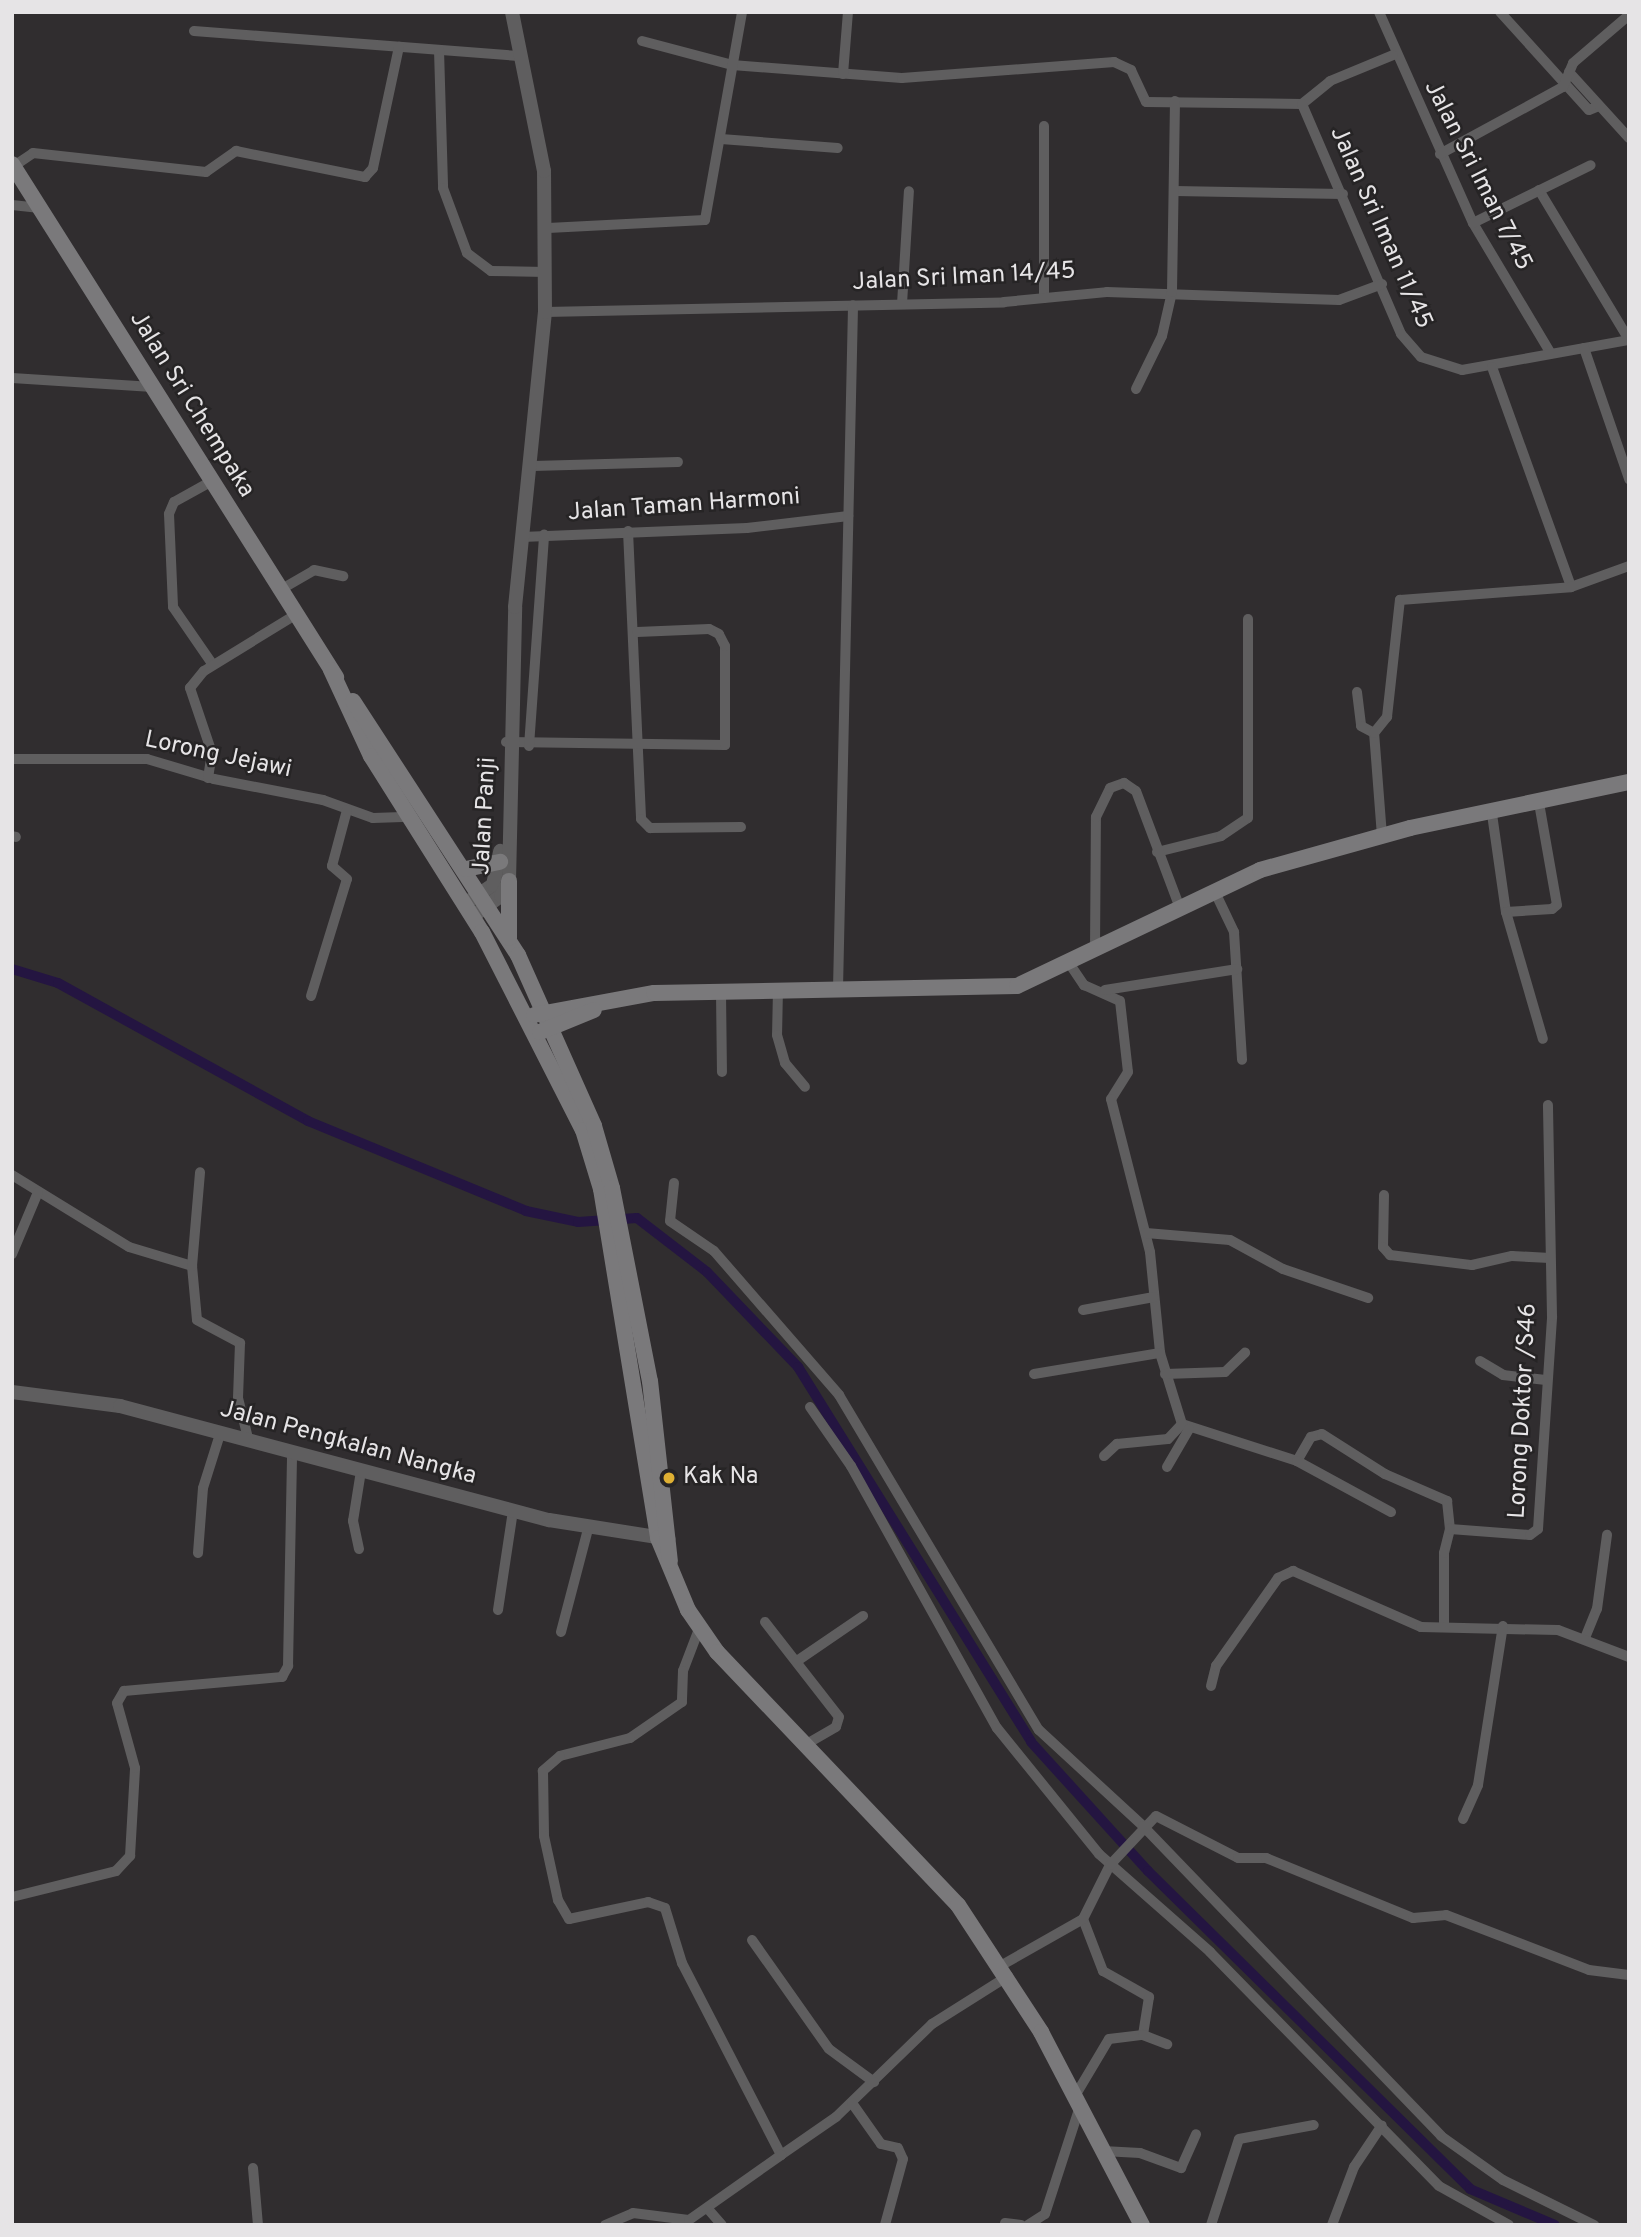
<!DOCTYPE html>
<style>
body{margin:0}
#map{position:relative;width:1641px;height:2237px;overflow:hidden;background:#302d2f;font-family:Overpass,sans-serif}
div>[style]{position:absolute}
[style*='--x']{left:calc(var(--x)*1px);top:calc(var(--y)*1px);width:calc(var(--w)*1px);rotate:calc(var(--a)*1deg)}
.canal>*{height:10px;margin:-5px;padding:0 5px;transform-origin:5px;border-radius:5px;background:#241541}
.minor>*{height:10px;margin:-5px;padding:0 5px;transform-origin:5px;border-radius:5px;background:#5f5e5f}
.tertiary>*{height:14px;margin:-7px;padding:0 7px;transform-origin:7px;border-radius:7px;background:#5f5e5f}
.secondary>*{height:16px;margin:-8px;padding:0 8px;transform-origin:8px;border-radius:8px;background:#7a797b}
.dots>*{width:19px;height:19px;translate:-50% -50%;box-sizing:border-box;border:4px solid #262425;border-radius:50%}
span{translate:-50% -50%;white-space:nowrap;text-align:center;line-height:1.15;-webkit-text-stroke:5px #262425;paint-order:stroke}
.street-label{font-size:24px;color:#e6e4e6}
.poi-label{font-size:24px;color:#e6e4e6}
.left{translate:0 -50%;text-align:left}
.frame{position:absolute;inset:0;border:14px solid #e6e4e6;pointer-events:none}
</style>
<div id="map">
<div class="canal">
<i style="--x:12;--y:969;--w:48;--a:16.9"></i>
<i style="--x:58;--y:983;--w:286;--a:28.9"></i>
<i style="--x:308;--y:1121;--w:236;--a:22.4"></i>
<i style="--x:526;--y:1211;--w:53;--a:11.9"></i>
<i style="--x:578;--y:1222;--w:59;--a:-3.9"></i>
<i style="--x:637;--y:1218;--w:88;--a:37.6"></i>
<i style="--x:707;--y:1272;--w:132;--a:46.2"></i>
<i style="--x:798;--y:1367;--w:441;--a:58.1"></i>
<i style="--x:1031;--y:1742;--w:174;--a:47.8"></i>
<i style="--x:1148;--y:1871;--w:453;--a:44.6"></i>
<i style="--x:1470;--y:2189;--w:92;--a:23"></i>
</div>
<div class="minor">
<i style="--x:1379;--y:12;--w:231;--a:66"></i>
<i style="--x:1473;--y:223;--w:152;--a:59.2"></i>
<i style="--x:1500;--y:12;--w:132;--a:47.8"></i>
<i style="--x:1589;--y:110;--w:11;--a:-22"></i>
<i style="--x:194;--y:31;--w:329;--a:4.4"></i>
<i style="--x:642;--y:41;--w:93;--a:14.9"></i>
<i style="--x:732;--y:65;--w:170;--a:4.4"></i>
<i style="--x:902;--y:78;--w:213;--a:-4.3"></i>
<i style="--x:1114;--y:62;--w:19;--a:25"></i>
<i style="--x:1131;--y:70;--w:35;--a:65"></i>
<i style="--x:1146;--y:102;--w:156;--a:0.7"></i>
<i style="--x:1302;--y:104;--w:36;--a:-39"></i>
<i style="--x:1330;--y:81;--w:68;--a:-22.4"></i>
<i style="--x:439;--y:50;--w:138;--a:88.3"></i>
<i style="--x:443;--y:188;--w:69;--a:69.7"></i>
<i style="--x:467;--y:253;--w:30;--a:37"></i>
<i style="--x:491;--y:271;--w:55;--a:1"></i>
<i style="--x:1569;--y:72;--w:89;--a:47.7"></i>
<i style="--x:843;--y:74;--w:62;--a:-85.4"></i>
<i style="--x:1302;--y:104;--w:250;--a:66.7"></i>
<i style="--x:1401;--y:334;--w:30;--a:49"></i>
<i style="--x:1421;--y:357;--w:43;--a:17.6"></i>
<i style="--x:1462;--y:370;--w:170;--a:-10.2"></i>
<i style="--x:1044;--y:126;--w:172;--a:90"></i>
<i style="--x:721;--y:139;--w:117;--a:4.4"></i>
<i style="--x:1440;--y:154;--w:140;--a:-28.6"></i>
<i style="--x:1563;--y:87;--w:26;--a:-67"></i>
<i style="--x:1573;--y:63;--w:74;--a:-40.6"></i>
<i style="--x:14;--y:166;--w:23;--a:-34"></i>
<i style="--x:33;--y:153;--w:174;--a:6.3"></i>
<i style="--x:206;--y:172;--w:37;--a:-35"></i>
<i style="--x:236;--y:151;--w:132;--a:11.4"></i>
<i style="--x:365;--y:177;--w:12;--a:-48"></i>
<i style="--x:373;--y:168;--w:124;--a:-77.9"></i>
<i style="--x:1539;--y:190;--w:175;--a:59"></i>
<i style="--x:1175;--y:191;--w:168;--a:1"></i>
<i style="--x:12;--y:205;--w:28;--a:6"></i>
<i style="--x:1473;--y:223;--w:131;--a:-26.2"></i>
<i style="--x:548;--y:228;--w:157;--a:-2.9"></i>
<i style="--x:705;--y:220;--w:211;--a:-79.9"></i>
<i style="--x:902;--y:304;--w:113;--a:-86.5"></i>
<i style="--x:545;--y:312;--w:459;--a:-1.2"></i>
<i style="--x:1004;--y:302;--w:103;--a:-5.5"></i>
<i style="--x:1107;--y:292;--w:232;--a:2"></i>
<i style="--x:1339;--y:300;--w:46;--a:-20.4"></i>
<i style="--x:1584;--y:348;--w:139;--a:71"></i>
<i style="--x:1492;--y:367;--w:234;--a:70.2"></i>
<i style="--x:12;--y:378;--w:141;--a:3.7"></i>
<i style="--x:1136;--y:389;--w:59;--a:-63.9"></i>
<i style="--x:1162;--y:336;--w:45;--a:-77.2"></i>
<i style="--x:1172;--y:292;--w:191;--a:-89.1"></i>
<i style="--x:533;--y:466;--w:145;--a:-1.6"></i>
<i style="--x:212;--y:481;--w:43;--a:151.1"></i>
<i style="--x:174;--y:502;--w:13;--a:113"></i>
<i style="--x:169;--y:514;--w:93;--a:87.5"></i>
<i style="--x:173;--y:607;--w:70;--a:55.4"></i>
<i style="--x:628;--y:531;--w:288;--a:87.4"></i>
<i style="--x:641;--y:819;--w:13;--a:45"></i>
<i style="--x:650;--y:828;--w:91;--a:-0.6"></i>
<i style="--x:522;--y:537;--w:225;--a:-2.3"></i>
<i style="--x:747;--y:528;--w:102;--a:-6.8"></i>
<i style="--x:280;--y:590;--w:39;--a:-30"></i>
<i style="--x:314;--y:570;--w:30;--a:12"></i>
<i style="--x:1357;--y:692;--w:34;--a:83"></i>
<i style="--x:1361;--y:726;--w:15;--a:28"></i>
<i style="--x:506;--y:742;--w:219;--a:0.8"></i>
<i style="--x:725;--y:745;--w:99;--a:-90"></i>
<i style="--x:725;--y:646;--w:13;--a:-117"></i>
<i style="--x:719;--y:634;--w:11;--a:-153"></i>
<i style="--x:709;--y:629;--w:72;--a:177.6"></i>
<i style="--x:529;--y:746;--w:212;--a:-85.9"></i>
<i style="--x:12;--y:759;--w:135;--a:0"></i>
<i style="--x:147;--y:759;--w:70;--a:16.6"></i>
<i style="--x:214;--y:779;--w:111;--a:10.9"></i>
<i style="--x:323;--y:800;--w:53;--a:19.8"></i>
<i style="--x:373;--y:818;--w:37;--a:-2"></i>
<i style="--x:208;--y:778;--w:25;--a:-81"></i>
<i style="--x:212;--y:753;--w:69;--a:-108.7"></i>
<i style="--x:190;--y:688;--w:22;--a:-51"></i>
<i style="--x:204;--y:671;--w:107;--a:-31.6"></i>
<i style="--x:1492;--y:814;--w:99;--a:81.9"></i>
<i style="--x:1506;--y:912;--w:46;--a:-3.7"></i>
<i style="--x:1552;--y:909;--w:6;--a:-39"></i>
<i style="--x:1557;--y:905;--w:104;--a:-100"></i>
<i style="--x:12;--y:836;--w:4;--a:14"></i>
<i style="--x:1382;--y:836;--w:103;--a:-94.4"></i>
<i style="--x:1374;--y:733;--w:21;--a:-51"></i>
<i style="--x:1387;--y:717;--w:118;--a:-83.7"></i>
<i style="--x:1400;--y:600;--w:171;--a:-4.3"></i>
<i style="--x:1571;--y:587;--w:62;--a:-19.9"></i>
<i style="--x:1157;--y:852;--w:66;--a:-14"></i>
<i style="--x:1221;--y:836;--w:32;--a:-34"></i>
<i style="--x:1248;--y:818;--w:199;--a:-90"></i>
<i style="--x:1214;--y:890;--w:47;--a:64.5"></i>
<i style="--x:1234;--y:932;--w:128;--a:86.4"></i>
<i style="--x:1506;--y:912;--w:132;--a:73.8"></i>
<i style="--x:1095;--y:950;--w:133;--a:-89.6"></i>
<i style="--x:1096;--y:817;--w:32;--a:-64"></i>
<i style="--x:1110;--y:788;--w:15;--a:-20"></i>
<i style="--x:1124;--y:783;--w:14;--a:34"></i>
<i style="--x:1136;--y:791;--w:125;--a:69.4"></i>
<i style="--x:1069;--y:963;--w:27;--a:56"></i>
<i style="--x:1084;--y:985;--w:39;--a:24"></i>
<i style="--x:1120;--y:1001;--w:71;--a:83.6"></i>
<i style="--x:1128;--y:1072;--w:32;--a:122"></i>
<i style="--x:1111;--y:1099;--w:158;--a:75.7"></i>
<i style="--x:1150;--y:1252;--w:101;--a:84.3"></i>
<i style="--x:1160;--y:1353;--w:74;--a:72.8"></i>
<i style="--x:1182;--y:1424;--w:121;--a:17.8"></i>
<i style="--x:1297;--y:1461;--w:28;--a:-60"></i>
<i style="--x:1311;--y:1437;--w:11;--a:-15"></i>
<i style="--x:1322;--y:1434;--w:75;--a:32.4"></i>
<i style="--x:1385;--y:1474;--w:68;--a:23.5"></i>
<i style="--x:1447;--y:1501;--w:28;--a:84"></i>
<i style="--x:778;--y:989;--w:46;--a:91.2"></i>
<i style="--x:777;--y:1035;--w:29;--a:74"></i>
<i style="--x:785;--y:1063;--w:31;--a:50"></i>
<i style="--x:838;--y:989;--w:684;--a:-88.74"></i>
<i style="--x:1105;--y:990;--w:134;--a:-9"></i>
<i style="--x:721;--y:993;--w:79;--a:89.3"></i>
<i style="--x:311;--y:996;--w:122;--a:-72.9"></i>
<i style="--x:347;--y:879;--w:20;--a:-139"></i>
<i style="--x:332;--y:866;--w:58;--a:-75"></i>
<i style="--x:12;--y:1175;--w:137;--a:31.6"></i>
<i style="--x:129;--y:1247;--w:66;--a:16.8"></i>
<i style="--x:192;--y:1266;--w:54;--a:84.7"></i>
<i style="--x:197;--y:1320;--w:49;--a:28.1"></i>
<i style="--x:240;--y:1343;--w:55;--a:92.1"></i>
<i style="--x:238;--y:1398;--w:45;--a:76"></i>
<i style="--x:674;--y:1183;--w:38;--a:96"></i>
<i style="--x:670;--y:1221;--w:53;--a:34.3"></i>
<i style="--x:714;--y:1251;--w:191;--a:49"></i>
<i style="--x:839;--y:1395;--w:390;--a:59.2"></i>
<i style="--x:1039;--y:1730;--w:142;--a:42.7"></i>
<i style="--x:1143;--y:1826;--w:430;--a:46.1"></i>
<i style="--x:1441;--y:2136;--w:76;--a:35.4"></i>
<i style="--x:1503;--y:2180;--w:102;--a:26.3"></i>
<i style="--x:1384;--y:1195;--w:52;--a:91.1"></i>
<i style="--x:1383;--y:1247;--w:11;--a:49"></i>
<i style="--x:1390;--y:1255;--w:83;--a:7"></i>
<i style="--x:1472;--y:1265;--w:41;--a:-12.7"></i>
<i style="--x:1512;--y:1256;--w:38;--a:3"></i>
<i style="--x:1146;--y:1233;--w:84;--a:4.8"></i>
<i style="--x:1230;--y:1240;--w:60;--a:28.7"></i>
<i style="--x:1283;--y:1269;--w:90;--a:18.8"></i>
<i style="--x:12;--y:1254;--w:67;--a:-67.2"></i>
<i style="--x:192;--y:1266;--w:94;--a:-85.1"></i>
<i style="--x:1083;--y:1310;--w:72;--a:-10.4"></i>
<i style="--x:1480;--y:1361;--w:27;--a:31"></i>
<i style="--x:1503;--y:1375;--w:43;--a:6.6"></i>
<i style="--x:1034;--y:1374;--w:128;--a:-9.5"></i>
<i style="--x:1165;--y:1374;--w:60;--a:-1.9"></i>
<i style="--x:1225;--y:1372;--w:28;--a:-44"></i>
<i style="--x:810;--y:1407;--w:72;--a:55.2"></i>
<i style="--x:851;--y:1466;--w:300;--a:60.9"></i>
<i style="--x:997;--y:1728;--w:162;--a:51"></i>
<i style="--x:1099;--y:1854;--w:148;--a:41.4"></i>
<i style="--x:1210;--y:1952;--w:327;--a:45.6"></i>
<i style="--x:1439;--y:2186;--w:80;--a:29.1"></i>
<i style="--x:1104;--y:1456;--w:18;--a:-43"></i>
<i style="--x:1117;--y:1444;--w:51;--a:-5.6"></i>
<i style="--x:1168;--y:1439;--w:21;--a:-47"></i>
<i style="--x:1297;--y:1461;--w:107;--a:28.5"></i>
<i style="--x:1167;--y:1467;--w:44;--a:-59.9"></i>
<i style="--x:359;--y:1549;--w:29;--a:-102"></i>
<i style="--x:353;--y:1521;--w:51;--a:-80.9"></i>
<i style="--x:198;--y:1553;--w:65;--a:-85.6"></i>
<i style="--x:203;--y:1488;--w:57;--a:-72.5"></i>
<i style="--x:498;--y:1610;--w:100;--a:-81.4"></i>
<i style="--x:765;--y:1622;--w:120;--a:52.1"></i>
<i style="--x:839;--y:1717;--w:10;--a:107"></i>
<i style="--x:836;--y:1727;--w:34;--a:150"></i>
<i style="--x:1444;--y:1627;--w:74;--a:-90"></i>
<i style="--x:1444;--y:1553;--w:25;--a:-76"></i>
<i style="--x:1450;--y:1529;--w:80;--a:4.3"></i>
<i style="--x:1530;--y:1535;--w:10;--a:-37"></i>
<i style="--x:1538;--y:1529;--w:213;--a:-86.2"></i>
<i style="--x:1552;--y:1316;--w:211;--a:-91.1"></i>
<i style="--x:699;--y:1629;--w:45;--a:110.9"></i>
<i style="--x:683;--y:1671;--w:31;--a:92"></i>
<i style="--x:682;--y:1702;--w:63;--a:145.3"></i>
<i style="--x:630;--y:1738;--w:72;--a:165.6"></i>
<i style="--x:560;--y:1756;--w:23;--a:139"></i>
<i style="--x:543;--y:1771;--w:65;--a:89.1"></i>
<i style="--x:544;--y:1836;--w:66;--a:77.7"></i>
<i style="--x:558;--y:1900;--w:22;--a:60"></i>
<i style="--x:569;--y:1919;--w:81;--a:-12.1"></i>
<i style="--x:648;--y:1902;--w:18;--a:19"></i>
<i style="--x:665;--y:1908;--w:58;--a:72.8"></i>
<i style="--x:682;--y:1963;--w:216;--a:62.7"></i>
<i style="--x:781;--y:2155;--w:67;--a:-34.6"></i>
<i style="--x:836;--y:2117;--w:134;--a:-44.1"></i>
<i style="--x:932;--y:2024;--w:90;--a:-32.3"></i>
<i style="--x:561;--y:1632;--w:106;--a:-75.3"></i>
<i style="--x:1585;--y:1638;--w:31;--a:-68"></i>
<i style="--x:1597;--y:1609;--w:75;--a:-82.3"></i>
<i style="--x:797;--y:1661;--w:80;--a:-34.3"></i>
<i style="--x:1211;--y:1686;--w:21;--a:-76"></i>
<i style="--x:1216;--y:1666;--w:108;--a:-54.8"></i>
<i style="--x:1278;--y:1578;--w:17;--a:-25"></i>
<i style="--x:1293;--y:1571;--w:140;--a:23.6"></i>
<i style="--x:1421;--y:1627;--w:137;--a:1.3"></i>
<i style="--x:1558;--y:1630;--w:76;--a:20.8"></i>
<i style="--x:1463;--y:1819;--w:37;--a:-66"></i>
<i style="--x:1478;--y:1785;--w:161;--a:-81.1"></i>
<i style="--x:12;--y:1897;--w:107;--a:-14"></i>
<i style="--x:116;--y:1871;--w:21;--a:-47"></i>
<i style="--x:130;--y:1856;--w:88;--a:-86.7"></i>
<i style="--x:135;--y:1768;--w:67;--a:-105.5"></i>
<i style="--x:117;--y:1703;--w:14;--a:-60"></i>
<i style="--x:124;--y:1691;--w:159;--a:-5.1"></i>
<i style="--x:282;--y:1677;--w:13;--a:-61"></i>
<i style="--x:288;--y:1666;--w:213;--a:-88.9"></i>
<i style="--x:1083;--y:1919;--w:56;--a:69"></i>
<i style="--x:1103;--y:1971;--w:53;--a:29.5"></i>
<i style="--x:1149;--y:1997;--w:38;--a:99"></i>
<i style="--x:752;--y:1940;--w:133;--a:54.8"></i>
<i style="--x:829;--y:2049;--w:56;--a:36.3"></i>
<i style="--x:1002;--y:1965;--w:93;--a:-29.6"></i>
<i style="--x:1083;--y:1919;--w:60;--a:-63.4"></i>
<i style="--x:1110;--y:1865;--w:67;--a:-46.8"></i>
<i style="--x:1156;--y:1816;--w:92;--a:27.1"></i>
<i style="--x:1238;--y:1858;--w:28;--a:0"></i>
<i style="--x:1266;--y:1858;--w:159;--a:22.2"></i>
<i style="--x:1413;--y:1918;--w:33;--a:-5"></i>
<i style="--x:1446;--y:1915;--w:153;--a:21"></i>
<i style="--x:1589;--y:1970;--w:40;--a:7.1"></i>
<i style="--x:1075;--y:2096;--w:66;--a:-59.2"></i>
<i style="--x:1109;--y:2039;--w:34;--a:-7"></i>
<i style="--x:1143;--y:2035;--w:26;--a:21"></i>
<i style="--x:852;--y:2103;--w:50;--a:54.7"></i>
<i style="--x:881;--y:2144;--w:17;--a:13"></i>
<i style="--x:898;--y:2148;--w:12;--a:66"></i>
<i style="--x:903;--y:2159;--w:68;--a:105.3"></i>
<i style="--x:1103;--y:2151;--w:37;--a:3"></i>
<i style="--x:1140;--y:2153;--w:44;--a:20.1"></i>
<i style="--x:1181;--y:2168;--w:37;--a:-66"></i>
<i style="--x:253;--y:2168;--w:57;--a:85"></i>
<i style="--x:708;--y:2209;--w:21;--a:49"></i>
<i style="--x:1005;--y:2223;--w:16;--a:7"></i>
<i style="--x:605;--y:2225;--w:30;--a:-23"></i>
<i style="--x:633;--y:2213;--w:56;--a:7.1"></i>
<i style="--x:689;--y:2220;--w:113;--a:-35.2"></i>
<i style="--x:1028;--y:2225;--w:20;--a:-33"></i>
<i style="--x:1045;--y:2214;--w:114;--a:-72"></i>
<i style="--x:1211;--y:2225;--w:90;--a:-72"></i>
<i style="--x:1239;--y:2139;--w:76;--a:-10.6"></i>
<i style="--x:1332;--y:2225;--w:62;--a:-69.2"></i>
<i style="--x:1354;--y:2167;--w:50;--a:-56.3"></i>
</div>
<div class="tertiary">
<i style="--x:469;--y:901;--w:29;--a:-34"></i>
<i style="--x:493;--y:885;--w:35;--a:-78"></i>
<i style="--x:473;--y:916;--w:34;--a:-36"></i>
<i style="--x:501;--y:896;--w:17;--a:-62"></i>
<i style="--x:509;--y:881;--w:274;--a:-88.7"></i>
<i style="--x:515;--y:607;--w:297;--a:-84.2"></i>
<i style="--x:545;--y:312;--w:141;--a:-90.4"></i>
<i style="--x:544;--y:171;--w:162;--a:-101.4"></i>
<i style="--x:12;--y:1392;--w:109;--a:7.4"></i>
<i style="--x:120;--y:1406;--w:444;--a:14.9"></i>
<i style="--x:549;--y:1520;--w:121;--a:9"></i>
</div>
<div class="secondary">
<i style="--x:12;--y:164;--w:607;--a:57.72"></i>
<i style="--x:331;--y:670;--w:95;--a:65.1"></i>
<i style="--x:371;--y:756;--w:208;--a:57.8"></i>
<i style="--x:482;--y:932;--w:222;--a:63"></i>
<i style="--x:583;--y:1130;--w:62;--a:73"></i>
<i style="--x:601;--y:1189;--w:354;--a:80.7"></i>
<i style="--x:658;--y:1538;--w:78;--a:67.4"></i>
<i style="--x:688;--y:1610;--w:51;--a:55.4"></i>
<i style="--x:717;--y:1652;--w:349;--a:46.4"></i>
<i style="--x:958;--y:1905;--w:152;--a:56.8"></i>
<i style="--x:1041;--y:2032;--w:218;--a:62.4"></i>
<i style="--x:353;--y:701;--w:303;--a:57"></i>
<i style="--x:518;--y:955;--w:187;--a:66"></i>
<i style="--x:594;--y:1126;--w:65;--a:73.8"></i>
<i style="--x:612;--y:1188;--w:197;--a:78.9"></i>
<i style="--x:650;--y:1381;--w:181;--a:83.7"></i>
<i style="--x:466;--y:869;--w:35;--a:-12"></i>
<i style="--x:509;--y:881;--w:57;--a:90"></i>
<i style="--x:534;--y:1015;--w:122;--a:-10.4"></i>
<i style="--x:654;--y:993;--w:363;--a:-1.1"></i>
<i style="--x:1017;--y:986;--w:269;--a:-25.5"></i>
<i style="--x:1260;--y:870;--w:156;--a:-15.6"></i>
<i style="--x:1410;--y:828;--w:224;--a:-11.9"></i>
<i style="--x:540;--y:1032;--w:58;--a:-22.2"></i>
</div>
<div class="dots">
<i style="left:669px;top:1478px;background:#dfb033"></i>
</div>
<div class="street-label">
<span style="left:1477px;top:176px;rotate:63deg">Jalan Sri Iman 7/45</span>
<span style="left:1380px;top:228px;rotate:66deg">Jalan Sri Iman 11/45</span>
<span style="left:964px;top:278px;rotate:-3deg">Jalan Sri Iman 14/45</span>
<span style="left:191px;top:405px;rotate:58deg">Jalan Sri Chempaka</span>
<span style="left:684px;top:506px;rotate:-4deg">Jalan Taman Harmoni</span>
<span style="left:218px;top:756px;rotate:12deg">Lorong Jejawi</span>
<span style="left:486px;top:816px;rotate:-87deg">Jalan Panji</span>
<span style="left:1524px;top:1411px;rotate:-87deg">Lorong Doktor /S46</span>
<span style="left:348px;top:1444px;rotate:15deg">Jalan Pengkalan Nangka</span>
</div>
<div class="poi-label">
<span class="left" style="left:683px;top:1478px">Kak Na</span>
</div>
<div class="frame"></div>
</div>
